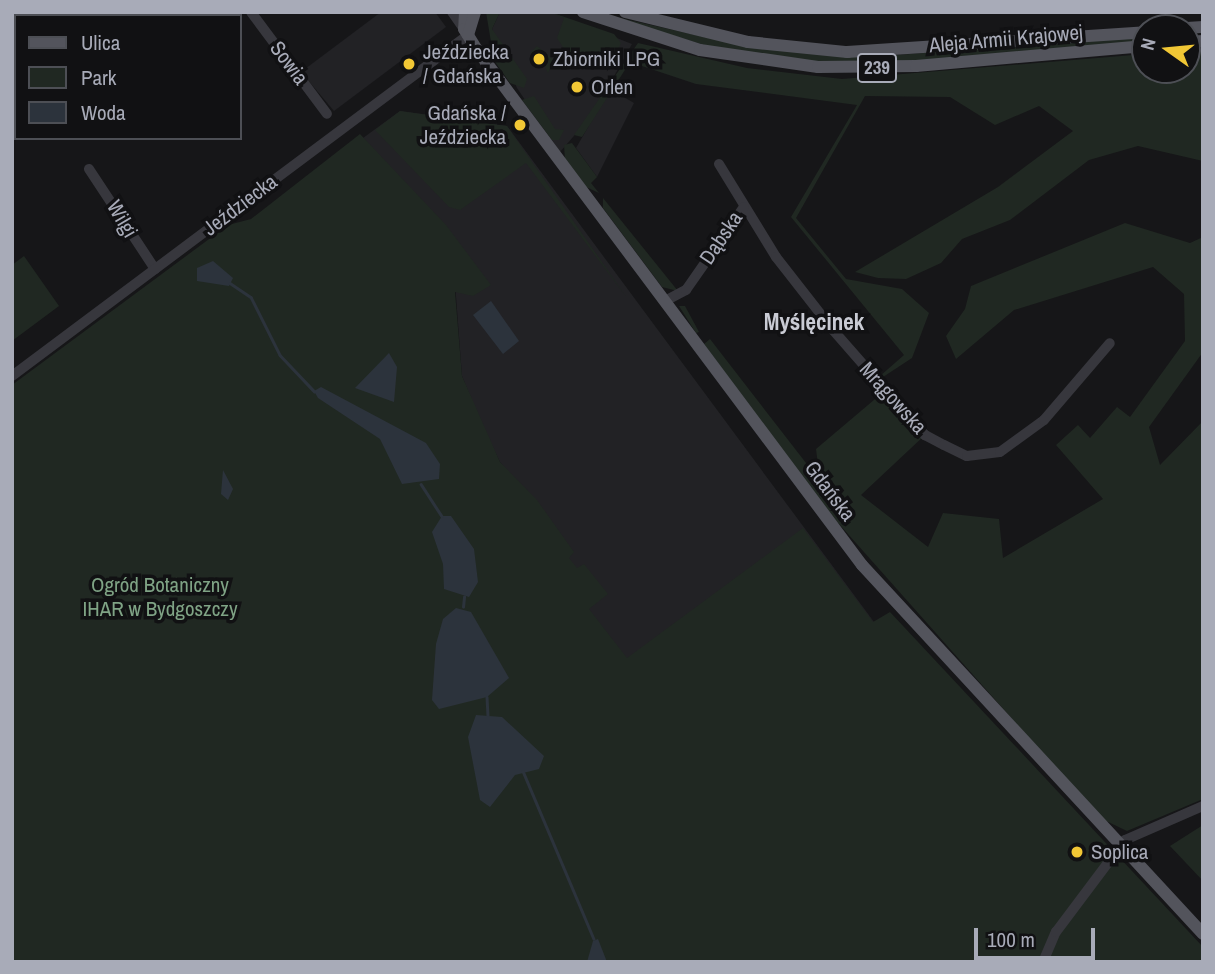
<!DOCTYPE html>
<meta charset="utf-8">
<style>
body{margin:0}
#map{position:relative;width:1215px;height:974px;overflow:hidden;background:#161618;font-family:"Archivo Narrow",sans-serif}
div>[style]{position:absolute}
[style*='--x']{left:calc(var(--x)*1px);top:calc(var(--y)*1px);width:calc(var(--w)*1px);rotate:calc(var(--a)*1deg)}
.built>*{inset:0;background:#222225}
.green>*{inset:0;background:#202822}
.water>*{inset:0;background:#2c333c}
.stream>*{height:2.5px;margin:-1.25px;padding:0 1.25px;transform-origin:1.25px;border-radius:1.25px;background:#2c333c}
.minor>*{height:10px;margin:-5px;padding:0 5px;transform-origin:5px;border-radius:5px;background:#37373d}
.major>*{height:12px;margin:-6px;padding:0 6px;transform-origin:6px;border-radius:6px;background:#53545c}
.dots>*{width:19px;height:19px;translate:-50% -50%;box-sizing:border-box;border:4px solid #111113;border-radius:50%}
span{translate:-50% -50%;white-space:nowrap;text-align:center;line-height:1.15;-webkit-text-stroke:7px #111113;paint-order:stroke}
.shield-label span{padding:2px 5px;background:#111113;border:2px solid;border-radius:5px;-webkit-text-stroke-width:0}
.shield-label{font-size:19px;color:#a8abb8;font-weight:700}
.street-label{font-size:21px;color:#a8abb8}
.poi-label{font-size:21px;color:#a8abb8}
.left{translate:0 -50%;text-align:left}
.right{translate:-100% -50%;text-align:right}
.park-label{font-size:21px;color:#7fa385}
.neighbourhood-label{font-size:23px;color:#c9cbd4;font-weight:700}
.frame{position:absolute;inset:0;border:14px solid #a8abb8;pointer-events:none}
.legend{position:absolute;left:14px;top:14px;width:228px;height:126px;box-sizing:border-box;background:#111113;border:2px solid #4d4f55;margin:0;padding:9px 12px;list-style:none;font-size:21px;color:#a8abb8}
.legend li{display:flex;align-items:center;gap:14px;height:35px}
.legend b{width:35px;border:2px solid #4d4f55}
.north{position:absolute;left:1131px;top:14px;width:70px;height:70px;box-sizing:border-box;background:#111113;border:2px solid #4d4f55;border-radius:50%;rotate:285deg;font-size:19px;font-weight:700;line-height:28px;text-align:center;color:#a8abb8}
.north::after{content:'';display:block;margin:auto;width:24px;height:32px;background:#f1c735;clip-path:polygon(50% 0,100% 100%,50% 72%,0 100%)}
.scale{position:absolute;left:974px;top:928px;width:121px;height:32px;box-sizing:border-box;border:4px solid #a8abb8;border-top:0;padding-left:9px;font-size:21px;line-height:24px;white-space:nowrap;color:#a8abb8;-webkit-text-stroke:5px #111113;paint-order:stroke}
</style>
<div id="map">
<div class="built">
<i style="clip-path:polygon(381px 12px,435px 12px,446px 27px,334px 111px,301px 72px)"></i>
<i style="clip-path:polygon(500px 12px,550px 12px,632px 44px,593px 114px,560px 152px,517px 88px,492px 29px)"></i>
<i style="clip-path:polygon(610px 89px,634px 103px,597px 177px,576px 148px)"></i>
<i style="clip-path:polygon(400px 111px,507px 126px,874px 622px,713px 860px,531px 499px,500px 462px,483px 427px,462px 376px,454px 269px,363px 138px)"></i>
</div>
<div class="green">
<i style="clip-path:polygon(486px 12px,500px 12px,492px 29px,527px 79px,524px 88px,510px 83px,488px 52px,492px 48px)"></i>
<i style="clip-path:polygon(550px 12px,614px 34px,621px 43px,615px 56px,596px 66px,590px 64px,592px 56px,585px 54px,582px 62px,570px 58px,557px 38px,564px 18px)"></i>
<i style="clip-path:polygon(594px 12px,748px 47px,871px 57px,1145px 36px,1145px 42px,889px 63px,801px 61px,718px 49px)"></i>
<i style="clip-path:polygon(638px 43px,747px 68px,842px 79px,1145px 54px,1145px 70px,1187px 70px,1187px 50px,1203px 50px,1203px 161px,1138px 146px,1089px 160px,1010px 220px,962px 239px,941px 263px,906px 279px,878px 278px,855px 272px,998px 187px,1073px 131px,1039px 106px,995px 125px,950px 97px,865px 96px,796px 218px,846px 279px,902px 289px,929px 313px,912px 358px,883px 377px,925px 435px,861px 495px,928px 547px,943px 513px,999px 519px,1003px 558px,1103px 499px,1056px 445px,1078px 425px,1090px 438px,1117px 407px,1130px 417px,1185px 341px,1184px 294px,1153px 267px,1014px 310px,956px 359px,946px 336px,965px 309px,971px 286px,1125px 223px,1190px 243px,1203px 237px,1203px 352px,1149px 427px,1160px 465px,1203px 421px,1203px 799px,1127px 831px,1100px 818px,824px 507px,704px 344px,710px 339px,820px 481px,816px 449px,881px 394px,872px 383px,904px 355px,791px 217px,857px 105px,696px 84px,630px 62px,582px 137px,574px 135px)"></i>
<i style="clip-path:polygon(537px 46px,554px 60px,548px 73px,538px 53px,530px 53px)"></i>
<i style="clip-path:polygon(534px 96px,555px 129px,564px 130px,559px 140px,552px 140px,522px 100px)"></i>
<i style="clip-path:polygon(400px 111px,507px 126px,627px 298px,526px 163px,460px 210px,449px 207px,375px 130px)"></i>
<i style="clip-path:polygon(360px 134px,446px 225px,491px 285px,473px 296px,455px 292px,462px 376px,500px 462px,537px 500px,574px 552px,569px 558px,577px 568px,584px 564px,608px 594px,589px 609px,627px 658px,803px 528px,873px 622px,890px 612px,1203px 947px,1203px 962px,12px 962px,12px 385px,228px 225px,251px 219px)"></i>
<i style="clip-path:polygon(572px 143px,597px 177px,591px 183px,599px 193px,584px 186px,565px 160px,564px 145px)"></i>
<i style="clip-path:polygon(603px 198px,678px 291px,662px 287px,603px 208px)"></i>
<i style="clip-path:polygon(24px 256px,59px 306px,12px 341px,12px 265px)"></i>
<i style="clip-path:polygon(679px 306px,685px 306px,699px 332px,696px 333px)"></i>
<i style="clip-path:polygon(1203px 825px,1203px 881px,1170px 846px)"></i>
</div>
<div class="water">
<i style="clip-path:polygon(213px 261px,233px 278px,229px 286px,197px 281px,197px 268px)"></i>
<i style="clip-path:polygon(491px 301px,519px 341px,503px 354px,473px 315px)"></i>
<i style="clip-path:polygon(389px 353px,397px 367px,394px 402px,355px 388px)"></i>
<i style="clip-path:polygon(321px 387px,426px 443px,440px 464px,439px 479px,402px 484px,380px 439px,318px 398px,314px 391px)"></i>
<i style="clip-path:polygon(223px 470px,233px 489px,228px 500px,221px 494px)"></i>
<i style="clip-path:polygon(442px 516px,451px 516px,474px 549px,478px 582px,469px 597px,444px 589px,443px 564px,432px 532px)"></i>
<i style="clip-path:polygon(456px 608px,471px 612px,509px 678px,487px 697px,439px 709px,432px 700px,436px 644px,443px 619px)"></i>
<i style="clip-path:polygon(476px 715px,502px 717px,544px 756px,539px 769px,515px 775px,490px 807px,480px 800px,468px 737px)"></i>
<i style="clip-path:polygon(598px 939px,607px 962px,587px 962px,593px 941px)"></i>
</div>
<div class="stream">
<i style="--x:230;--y:283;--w:25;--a:34"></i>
<i style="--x:251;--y:297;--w:65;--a:63.4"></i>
<i style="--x:280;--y:355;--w:50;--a:46.6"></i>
<i style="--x:421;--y:484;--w:38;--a:57"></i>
<i style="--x:463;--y:607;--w:10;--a:-84"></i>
<i style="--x:487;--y:697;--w:18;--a:87"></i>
<i style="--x:523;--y:771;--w:182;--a:67.1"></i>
</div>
<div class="minor">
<i style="--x:73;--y:12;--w:5;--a:53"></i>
<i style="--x:251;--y:12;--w:127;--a:53.3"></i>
<i style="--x:452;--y:12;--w:21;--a:55"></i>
<i style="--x:118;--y:16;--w:6;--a:-45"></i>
<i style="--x:12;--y:94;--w:4;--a:-27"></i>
<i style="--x:719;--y:164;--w:109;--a:58.5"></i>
<i style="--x:776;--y:257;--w:93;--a:52"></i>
<i style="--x:833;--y:330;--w:140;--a:48.8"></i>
<i style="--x:925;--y:435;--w:21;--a:28"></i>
<i style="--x:944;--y:445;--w:25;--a:26"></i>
<i style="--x:967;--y:456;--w:33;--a:-7"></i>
<i style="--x:1000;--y:452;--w:54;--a:-36"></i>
<i style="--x:1044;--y:420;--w:101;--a:-49.4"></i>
<i style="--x:89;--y:169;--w:120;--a:56.6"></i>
<i style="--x:665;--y:301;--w:24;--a:-28"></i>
<i style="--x:686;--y:290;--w:101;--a:-55.1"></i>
<i style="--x:12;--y:376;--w:569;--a:-36.79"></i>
<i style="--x:1043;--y:962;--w:33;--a:-67"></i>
<i style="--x:1056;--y:932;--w:115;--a:-53.1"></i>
<i style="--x:1125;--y:840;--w:85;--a:-23.6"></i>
</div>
<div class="major">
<i style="--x:465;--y:12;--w:17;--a:93"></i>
<i style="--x:464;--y:29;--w:25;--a:58"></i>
<i style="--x:477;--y:50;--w:643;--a:53.22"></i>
<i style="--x:862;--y:565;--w:502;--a:47.26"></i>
<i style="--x:583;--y:12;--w:123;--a:18"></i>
<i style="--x:700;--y:50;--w:119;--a:8.2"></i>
<i style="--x:818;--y:67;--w:98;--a:-0.6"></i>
<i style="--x:916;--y:66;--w:230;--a:-5"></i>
<i style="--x:625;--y:12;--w:127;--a:13.7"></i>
<i style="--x:748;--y:42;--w:100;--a:5.8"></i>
<i style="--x:847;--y:52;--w:299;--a:-3.8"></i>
<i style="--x:1187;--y:28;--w:16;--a:-4"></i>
<i style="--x:468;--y:35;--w:24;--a:-73"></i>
<i style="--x:1187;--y:42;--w:16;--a:-4"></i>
</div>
<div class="dots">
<i style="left:539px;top:59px;background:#f1c735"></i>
<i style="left:409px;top:64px;background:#f1c735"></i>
<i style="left:577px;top:87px;background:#f1c735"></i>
<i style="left:520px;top:125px;background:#f1c735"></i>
<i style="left:1077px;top:852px;background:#f1c735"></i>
</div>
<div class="shield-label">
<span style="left:877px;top:68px">239</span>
</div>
<div class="street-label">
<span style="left:1006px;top:39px;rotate:-5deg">Aleja Armii Krajowej</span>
<span style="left:289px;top:63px;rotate:53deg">Sowia</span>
<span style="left:240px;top:205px;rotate:-37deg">Jeździecka</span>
<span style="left:122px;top:219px;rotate:60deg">Wilgi</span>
<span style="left:721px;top:238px;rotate:-56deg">Dąbska</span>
<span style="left:893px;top:398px;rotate:48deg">Mrągowska</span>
<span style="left:830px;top:491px;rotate:53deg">Gdańska</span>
</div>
<div class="poi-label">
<span class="left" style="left:423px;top:64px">Jeździecka<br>/ Gdańska</span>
<span class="left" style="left:553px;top:59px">Zbiorniki LPG</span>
<span class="left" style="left:591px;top:87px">Orlen</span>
<span class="right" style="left:506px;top:125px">Gdańska /<br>Jeździecka</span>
<span class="left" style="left:1091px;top:852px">Soplica</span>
</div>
<div class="park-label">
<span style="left:160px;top:597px">Ogród Botaniczny<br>IHAR w Bydgoszczy</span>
</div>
<div class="neighbourhood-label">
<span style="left:814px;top:322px">Myślęcinek</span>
</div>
<div class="frame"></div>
<ul class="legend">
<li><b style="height:9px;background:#53545c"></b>Ulica</li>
<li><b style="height:19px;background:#202822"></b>Park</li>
<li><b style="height:19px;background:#2c333c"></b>Woda</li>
</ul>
<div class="north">N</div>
<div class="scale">100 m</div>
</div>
